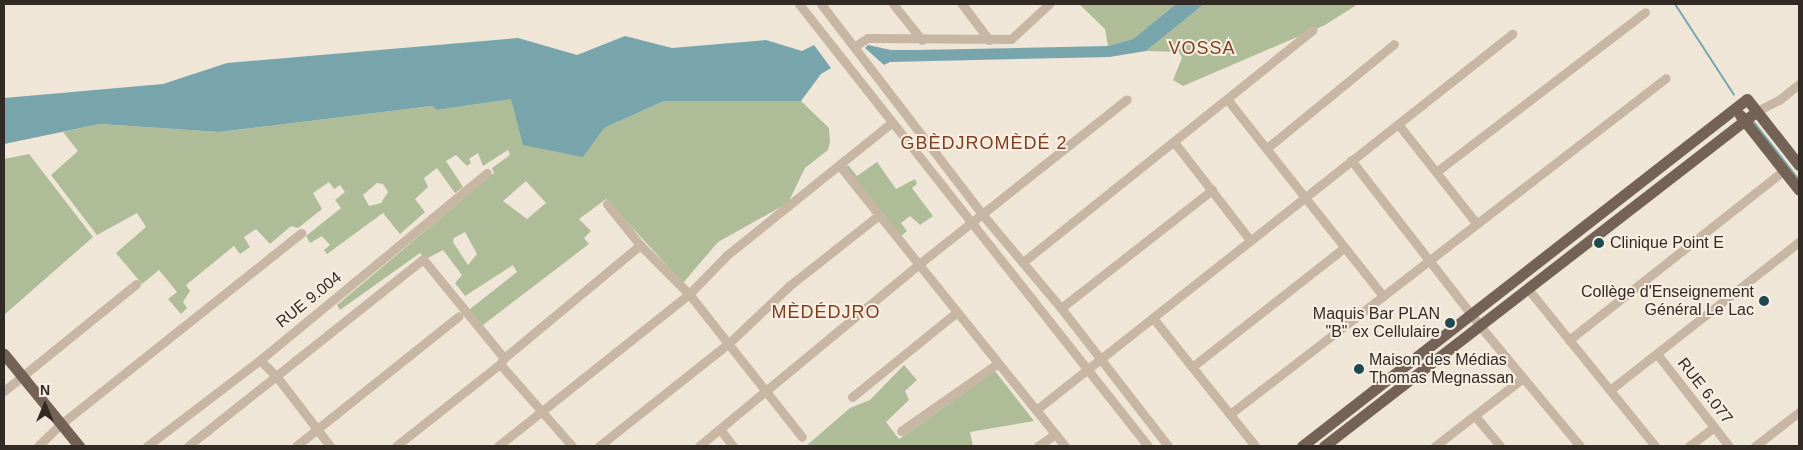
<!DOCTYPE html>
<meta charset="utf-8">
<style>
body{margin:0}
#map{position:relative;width:1803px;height:450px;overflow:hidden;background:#efe6d7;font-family:Arial,sans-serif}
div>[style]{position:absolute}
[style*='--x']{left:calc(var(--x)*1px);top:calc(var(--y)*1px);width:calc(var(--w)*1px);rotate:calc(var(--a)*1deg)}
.green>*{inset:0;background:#aebd98}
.water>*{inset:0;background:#77a5ab}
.stream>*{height:2px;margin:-1px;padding:0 1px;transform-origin:1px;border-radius:1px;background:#77a5ab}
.minor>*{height:9px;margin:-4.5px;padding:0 4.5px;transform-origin:4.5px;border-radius:4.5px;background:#c6b6a3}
.major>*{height:11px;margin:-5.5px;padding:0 5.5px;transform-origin:5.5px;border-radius:5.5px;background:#746256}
.dots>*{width:14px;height:14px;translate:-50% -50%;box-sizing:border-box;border:2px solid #f8efe2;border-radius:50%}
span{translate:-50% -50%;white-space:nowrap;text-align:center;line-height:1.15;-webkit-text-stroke:4px #f8efe2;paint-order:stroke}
.poi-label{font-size:16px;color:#322a25}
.left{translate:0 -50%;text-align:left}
.right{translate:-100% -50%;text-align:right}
.street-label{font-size:16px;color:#322a25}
.neighbourhood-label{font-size:18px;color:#7e3f21;letter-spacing:1px}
.frame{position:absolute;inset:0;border:5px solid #322a25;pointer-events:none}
.north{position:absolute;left:20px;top:380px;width:50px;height:50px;-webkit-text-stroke:4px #f8efe2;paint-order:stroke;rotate:0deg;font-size:14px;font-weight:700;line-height:20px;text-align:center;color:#322a25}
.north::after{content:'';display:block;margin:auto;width:18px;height:22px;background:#322a25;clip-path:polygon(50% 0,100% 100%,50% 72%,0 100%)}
</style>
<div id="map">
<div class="green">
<i style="clip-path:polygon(1079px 4px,1176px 4px,1133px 39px,1108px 46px,1105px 29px)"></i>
<i style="clip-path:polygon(1204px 4px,1358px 4px,1325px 25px,1183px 86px,1173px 80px,1182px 58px,1179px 52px,1146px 51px)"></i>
<i style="clip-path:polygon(evenodd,511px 99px,604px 128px,664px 101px,801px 101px,829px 128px,830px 142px,828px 150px,805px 168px,788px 203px,718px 242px,683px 283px,606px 199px,579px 219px,591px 231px,584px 238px,589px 244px,479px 328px,465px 313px,517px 272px,513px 265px,465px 296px,455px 283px,462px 275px,443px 250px,426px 259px,420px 253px,340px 310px,337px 305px,494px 173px,492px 168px,510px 155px,508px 150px,483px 166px,478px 153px,469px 159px,471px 163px,467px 166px,456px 155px,446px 161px,463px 187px,455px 193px,437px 168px,424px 178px,428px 187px,415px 199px,425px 212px,400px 234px,383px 213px,327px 254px,324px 250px,330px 245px,322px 236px,310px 243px,306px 236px,341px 208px,335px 200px,345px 192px,340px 185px,334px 189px,329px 182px,313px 193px,322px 209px,298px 228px,291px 226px,270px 244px,256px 229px,244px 237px,250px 247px,240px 254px,234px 246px,186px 285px,190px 291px,183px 302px,187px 308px,181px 314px,168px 299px,177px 292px,159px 270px,142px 284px,116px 253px,146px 227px,137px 213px,97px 235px,51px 175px,78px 151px,63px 132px,100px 124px,219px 132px,432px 106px,437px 110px,511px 99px,526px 181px,546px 203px,527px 219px,503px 201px,526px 181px,511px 99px,377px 183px,383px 184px,388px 192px,381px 203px,369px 206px,363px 195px,377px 183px,511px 99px,465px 232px,477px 254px,468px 265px,453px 242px,454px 238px,465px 232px)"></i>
<i style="clip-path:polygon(29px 154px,93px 237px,4px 315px,4px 159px)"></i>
<i style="clip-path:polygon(877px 162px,896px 189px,915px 179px,917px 184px,912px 188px,933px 216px,920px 225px,910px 216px,901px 223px,907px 231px,900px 237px,845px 168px,848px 165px,857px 176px)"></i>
<i style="clip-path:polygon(904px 365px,917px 380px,905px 391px,909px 400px,886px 422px,899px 439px,995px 371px,1034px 421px,970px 432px,973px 446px,806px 446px,850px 408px,870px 400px)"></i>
</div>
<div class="water">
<i style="clip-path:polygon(1176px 4px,1204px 4px,1146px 51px,1109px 57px,890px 62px,884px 65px,865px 48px,868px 45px,891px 50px,916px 50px,1108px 46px,1133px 39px)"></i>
<i style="clip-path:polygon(625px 36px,672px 48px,766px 40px,802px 51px,814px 45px,831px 68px,821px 74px,801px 101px,664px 101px,604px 128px,583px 157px,523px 145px,511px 99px,437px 110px,432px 106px,219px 132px,100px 124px,4px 144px,4px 98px,163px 84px,227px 63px,518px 38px,577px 55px)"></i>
</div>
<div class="stream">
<i style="--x:1675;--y:4;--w:108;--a:57"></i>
<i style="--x:1753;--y:121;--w:75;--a:52.1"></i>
</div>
<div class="minor">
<i style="--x:799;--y:4;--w:563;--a:51.71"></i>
<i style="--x:821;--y:4;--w:265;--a:52.5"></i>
<i style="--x:982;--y:214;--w:123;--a:50"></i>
<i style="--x:1061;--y:308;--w:175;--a:52.2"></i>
<i style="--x:893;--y:4;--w:46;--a:51.1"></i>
<i style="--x:962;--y:4;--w:45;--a:53.1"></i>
<i style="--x:855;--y:46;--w:15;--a:-32"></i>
<i style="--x:868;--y:38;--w:143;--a:0.4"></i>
<i style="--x:1011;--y:39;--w:52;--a:-42.6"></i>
<i style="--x:1227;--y:99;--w:251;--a:51.6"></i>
<i style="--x:1757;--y:111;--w:25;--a:-27"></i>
<i style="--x:1779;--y:100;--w:26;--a:-39"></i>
<i style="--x:1398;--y:124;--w:127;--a:51.7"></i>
<i style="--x:1174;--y:142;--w:124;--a:52.2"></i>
<i style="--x:1267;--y:148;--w:164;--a:-39.3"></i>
<i style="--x:1351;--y:160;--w:210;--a:52.1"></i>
<i style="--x:1480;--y:326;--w:156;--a:50.2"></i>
<i style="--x:839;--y:165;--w:361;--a:51.2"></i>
<i style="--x:1436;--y:172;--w:263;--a:-37.4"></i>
<i style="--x:607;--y:204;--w:53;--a:51.2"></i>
<i style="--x:640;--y:245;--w:69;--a:45"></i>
<i style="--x:689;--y:294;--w:182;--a:51.7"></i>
<i style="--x:1023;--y:262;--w:371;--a:-38.7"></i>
<i style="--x:1528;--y:289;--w:202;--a:51"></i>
<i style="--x:1061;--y:308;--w:192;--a:-38"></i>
<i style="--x:1153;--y:318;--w:164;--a:51.4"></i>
<i style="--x:1569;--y:340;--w:274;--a:-38.3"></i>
<i style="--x:1657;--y:354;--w:117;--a:52"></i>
<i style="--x:504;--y:358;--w:177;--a:-39.7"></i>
<i style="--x:260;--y:360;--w:24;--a:45"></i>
<i style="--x:277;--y:377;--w:87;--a:52.5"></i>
<i style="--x:1192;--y:367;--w:193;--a:-38.1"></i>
<i style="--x:1610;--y:390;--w:240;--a:-38.1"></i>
<i style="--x:4;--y:391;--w:170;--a:-39"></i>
<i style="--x:852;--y:397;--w:135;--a:-39"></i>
<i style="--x:1036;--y:410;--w:607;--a:-38.31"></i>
<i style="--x:1230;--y:414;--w:550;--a:-37.62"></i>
<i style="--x:1475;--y:416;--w:39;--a:50"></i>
<i style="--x:720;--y:429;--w:21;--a:53"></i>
<i style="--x:901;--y:431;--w:118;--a:-35"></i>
<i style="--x:38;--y:446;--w:32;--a:-44"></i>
<i style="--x:61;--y:424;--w:307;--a:-38.5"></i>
<i style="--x:147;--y:446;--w:142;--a:-37.3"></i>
<i style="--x:260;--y:360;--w:294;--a:-39.5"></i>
<i style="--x:188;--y:446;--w:300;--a:-38.5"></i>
<i style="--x:423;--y:259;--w:128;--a:50.7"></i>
<i style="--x:504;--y:358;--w:7;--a:124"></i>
<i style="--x:500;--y:364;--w:109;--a:48.7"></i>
<i style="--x:296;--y:446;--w:208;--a:-38.6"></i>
<i style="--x:396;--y:446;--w:132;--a:-38.3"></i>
<i style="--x:498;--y:446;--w:244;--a:-38.5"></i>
<i style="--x:689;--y:294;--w:54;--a:-45.7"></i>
<i style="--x:727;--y:255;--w:211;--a:-38.8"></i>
<i style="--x:599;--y:446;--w:166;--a:-38.4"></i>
<i style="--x:729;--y:343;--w:83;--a:-43.5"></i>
<i style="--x:789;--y:286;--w:115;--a:-38.3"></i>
<i style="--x:699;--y:446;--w:286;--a:-39.6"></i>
<i style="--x:919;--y:264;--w:265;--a:-38.4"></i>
<i style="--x:1038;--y:446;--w:21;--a:-35"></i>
<i style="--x:1435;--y:446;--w:111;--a:-37.7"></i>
<i style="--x:1689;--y:446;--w:31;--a:-37"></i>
<i style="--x:1755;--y:446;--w:56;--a:-37.7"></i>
</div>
<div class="major">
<i style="--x:1740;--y:115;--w:95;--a:51.8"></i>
<i style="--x:4;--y:354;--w:119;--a:50.8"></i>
<i style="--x:1302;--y:446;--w:564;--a:-37.95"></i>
<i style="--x:1747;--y:99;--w:84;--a:51.8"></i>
<i style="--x:1324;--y:446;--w:547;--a:-37.73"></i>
</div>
<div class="dots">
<i style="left:1599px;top:243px;background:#1d4a51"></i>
<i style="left:1764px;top:301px;background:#1d4a51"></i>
<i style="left:1450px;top:323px;background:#1d4a51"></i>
<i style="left:1359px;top:369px;background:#1d4a51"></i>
</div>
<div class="poi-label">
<span class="left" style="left:1610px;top:243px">Clinique Point E</span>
<span class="right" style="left:1754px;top:301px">Collège d'Enseignement<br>Général Le Lac</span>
<span class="right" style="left:1440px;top:323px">Maquis Bar PLAN<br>"B" ex Cellulaire</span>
<span class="left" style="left:1369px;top:369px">Maison des Médias<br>Thomas Megnassan</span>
</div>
<div class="street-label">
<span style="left:309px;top:300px;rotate:-39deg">RUE 9.004</span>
<span style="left:1705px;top:391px;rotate:52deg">RUE 6.077</span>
</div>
<div class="neighbourhood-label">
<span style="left:1202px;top:48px">VOSSA</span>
<span style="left:984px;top:143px">GBÈDJROMÈDÉ 2</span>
<span style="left:826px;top:312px">MÈDÉDJRO</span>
</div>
<div class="frame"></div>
<div class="north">N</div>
</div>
